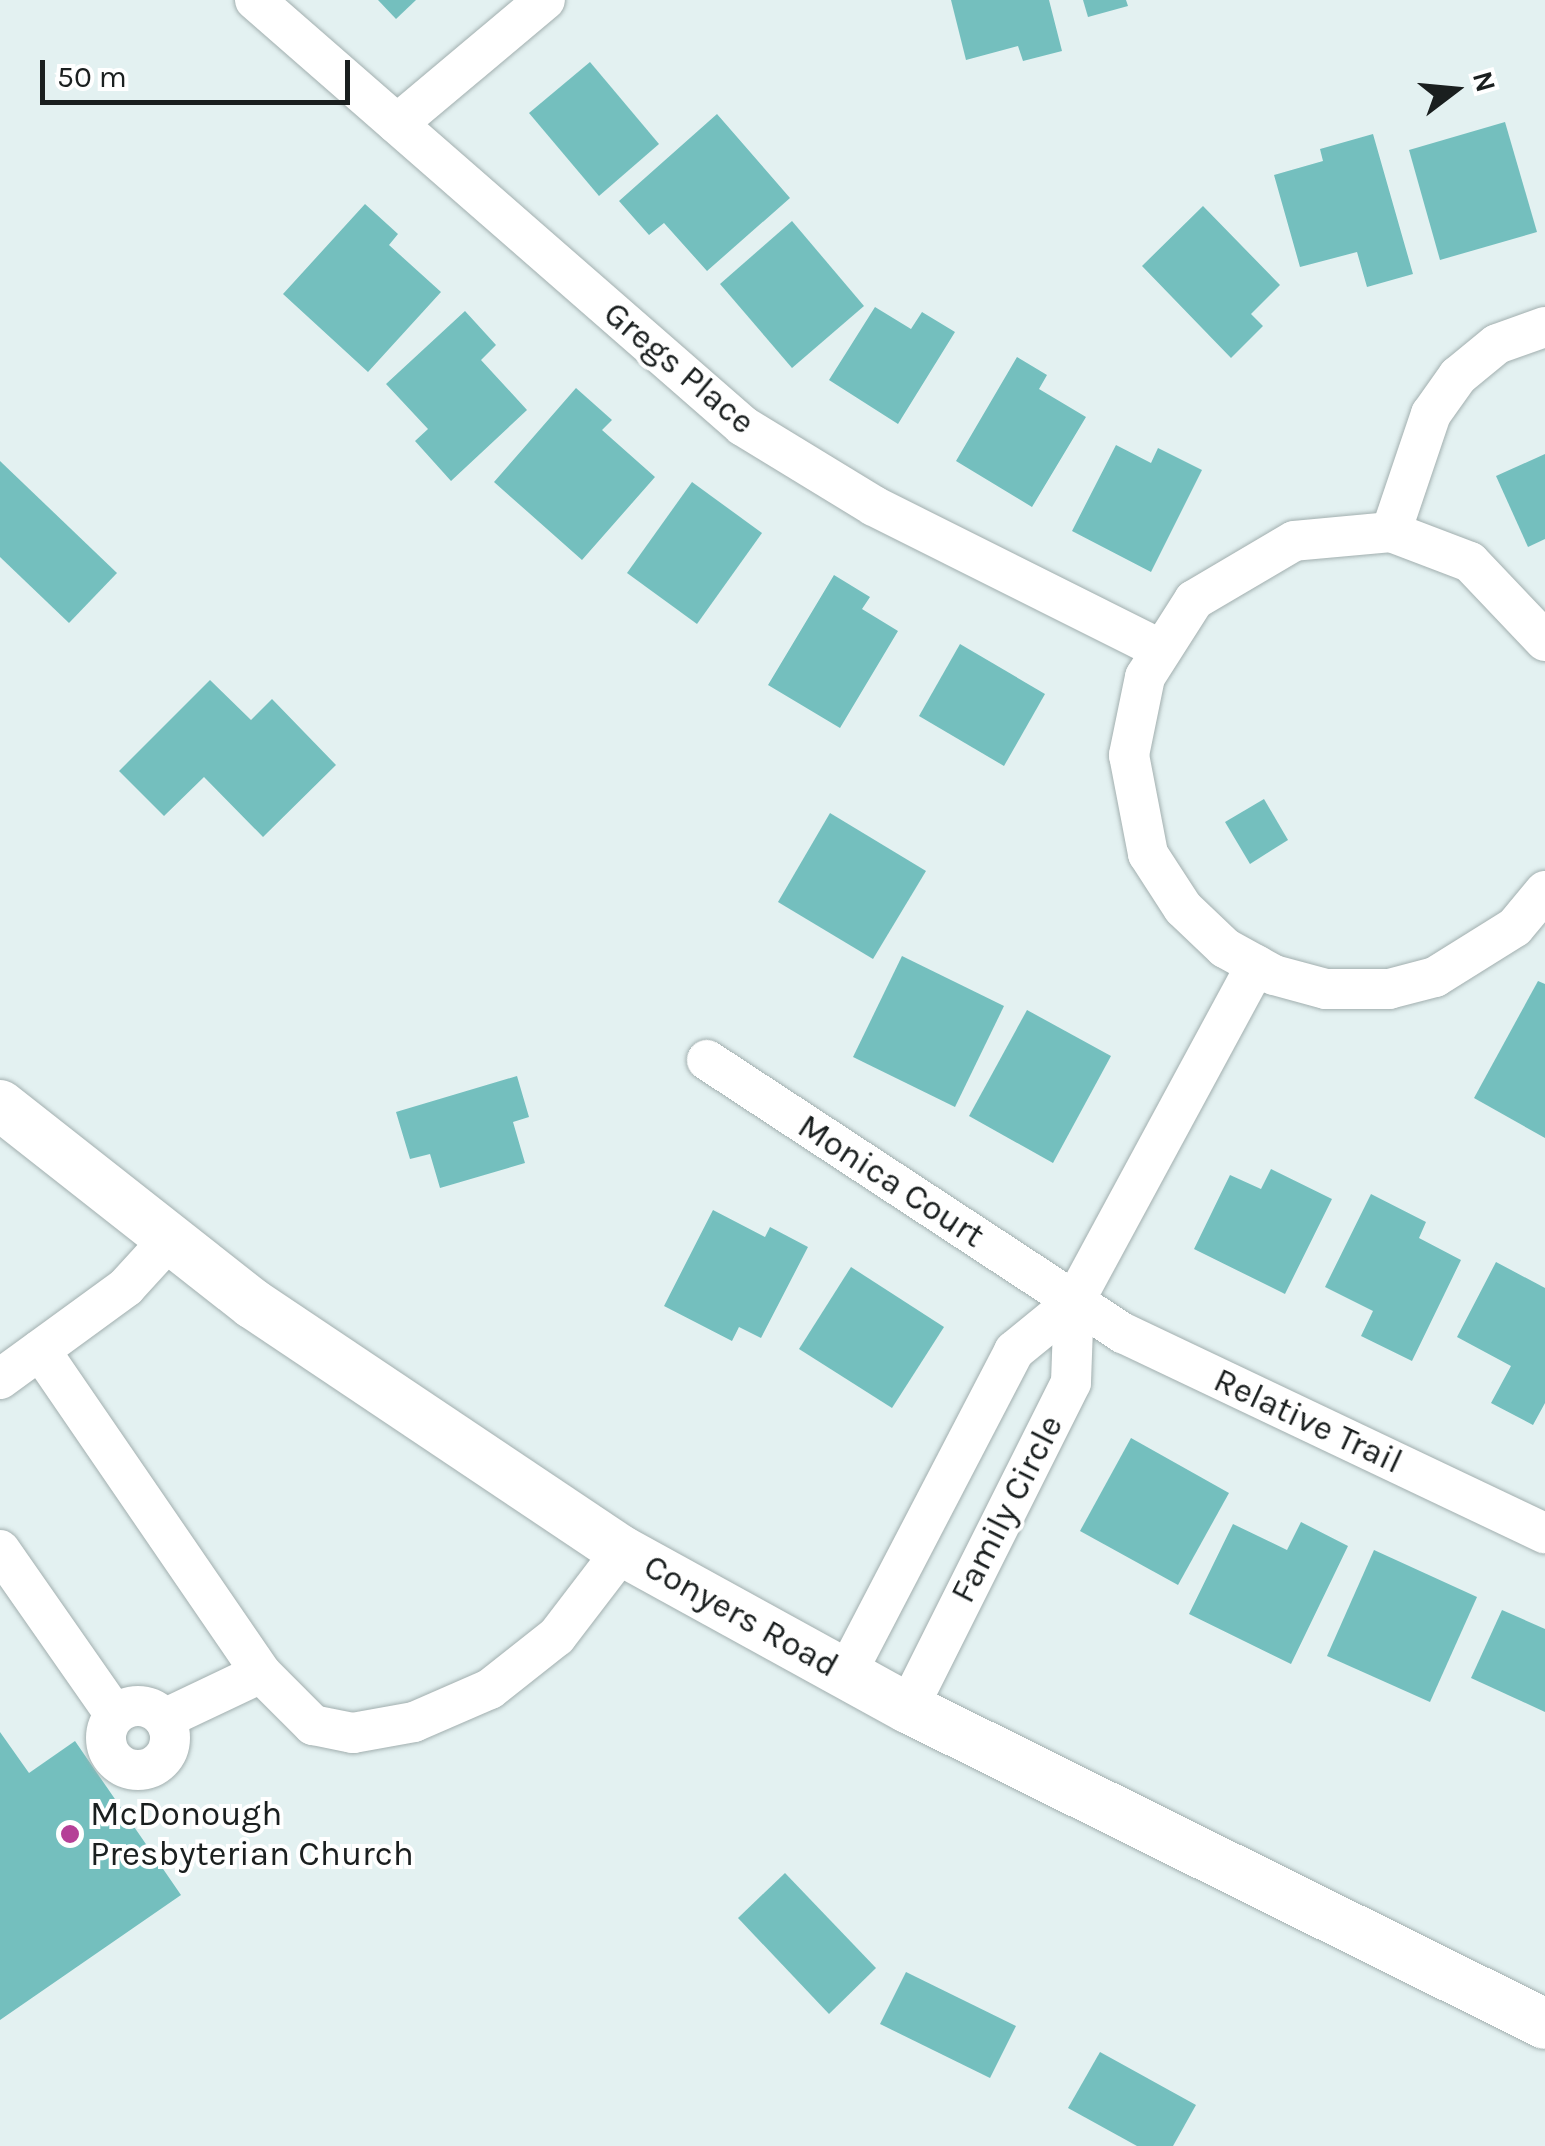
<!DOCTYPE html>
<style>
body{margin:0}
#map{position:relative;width:1545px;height:2146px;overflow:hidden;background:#e3f1f1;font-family:Karla,sans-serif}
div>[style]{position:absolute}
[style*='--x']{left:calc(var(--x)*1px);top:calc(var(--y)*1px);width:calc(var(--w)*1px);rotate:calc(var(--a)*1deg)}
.building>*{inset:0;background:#74bfbe}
.roads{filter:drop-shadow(0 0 2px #a2afaf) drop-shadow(0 0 2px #a2afaf)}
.minor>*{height:40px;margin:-20px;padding:0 20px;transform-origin:20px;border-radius:20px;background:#fff}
.minor>.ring{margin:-20px;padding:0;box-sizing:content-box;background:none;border:40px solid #fff;border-radius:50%}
.major>*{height:50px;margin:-25px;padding:0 25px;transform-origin:25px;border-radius:25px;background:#fff}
.dots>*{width:28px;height:28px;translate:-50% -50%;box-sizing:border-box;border:5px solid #fff;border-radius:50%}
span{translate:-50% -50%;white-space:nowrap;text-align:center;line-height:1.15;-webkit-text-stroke:8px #fff;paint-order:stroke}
.street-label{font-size:35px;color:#1a1f1f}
.poi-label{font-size:35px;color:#1a1f1f}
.left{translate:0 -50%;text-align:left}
.north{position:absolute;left:1405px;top:40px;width:100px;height:100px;-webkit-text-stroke:8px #fff;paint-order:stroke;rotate:74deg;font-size:28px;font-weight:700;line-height:40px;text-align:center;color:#1a1f1f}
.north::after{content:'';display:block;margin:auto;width:35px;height:45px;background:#1a1f1f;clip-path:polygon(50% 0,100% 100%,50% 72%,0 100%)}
.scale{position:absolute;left:40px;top:60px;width:310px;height:45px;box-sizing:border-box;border:5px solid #1a1f1f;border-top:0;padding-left:12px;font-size:30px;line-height:35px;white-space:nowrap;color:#1a1f1f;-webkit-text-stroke:8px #fff;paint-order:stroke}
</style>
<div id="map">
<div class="building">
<i style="clip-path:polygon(378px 0,416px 0,396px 19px)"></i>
<i style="clip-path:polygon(951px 0,1049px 0,1062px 51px,1023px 61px,1018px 46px,966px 60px)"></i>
<i style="clip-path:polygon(1083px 0,1126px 0,1128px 6px,1088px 17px)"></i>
<i style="clip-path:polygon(590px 62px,659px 144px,599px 196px,529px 113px)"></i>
<i style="clip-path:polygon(717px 114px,790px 198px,707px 271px,664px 223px,649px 235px,619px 201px)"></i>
<i style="clip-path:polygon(1505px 122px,1537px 232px,1440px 260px,1409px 150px)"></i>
<i style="clip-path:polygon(1373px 134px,1413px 274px,1367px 287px,1357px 252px,1300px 267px,1274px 175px,1323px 161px,1320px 149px)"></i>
<i style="clip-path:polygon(365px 204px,398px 234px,389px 245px,441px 292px,368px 372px,283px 294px)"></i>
<i style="clip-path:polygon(1203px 206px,1280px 285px,1251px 314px,1263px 326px,1231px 358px,1142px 266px)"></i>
<i style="clip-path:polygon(792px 221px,864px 306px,792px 368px,720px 284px)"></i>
<i style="clip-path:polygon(875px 307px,911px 329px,922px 312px,955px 332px,898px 424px,829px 380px)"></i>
<i style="clip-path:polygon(465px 311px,496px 345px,481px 360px,527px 410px,451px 481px,415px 441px,428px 429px,386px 384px)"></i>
<i style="clip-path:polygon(1017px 357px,1047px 375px,1039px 389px,1086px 417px,1032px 507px,956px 461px)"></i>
<i style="clip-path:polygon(576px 388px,612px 420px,602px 430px,655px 477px,582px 560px,494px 482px)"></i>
<i style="clip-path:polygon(1116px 445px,1151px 463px,1158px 448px,1202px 470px,1151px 572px,1072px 531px)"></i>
<i style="clip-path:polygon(1545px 454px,1545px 539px,1528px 547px,1496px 476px)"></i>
<i style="clip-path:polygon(0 461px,117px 573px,69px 623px,0 557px)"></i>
<i style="clip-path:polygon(692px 482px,762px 533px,697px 624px,627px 573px)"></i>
<i style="clip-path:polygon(834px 575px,870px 597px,862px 609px,898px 631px,840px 728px,768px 685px)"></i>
<i style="clip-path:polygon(960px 644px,1045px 694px,1004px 766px,919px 716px)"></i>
<i style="clip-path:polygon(210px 680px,251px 720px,272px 699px,336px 765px,263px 837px,204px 777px,164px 816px,119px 771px)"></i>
<i style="clip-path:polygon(1264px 799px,1288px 840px,1250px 864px,1225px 822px)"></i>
<i style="clip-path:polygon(830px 813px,926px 871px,873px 959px,778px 902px)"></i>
<i style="clip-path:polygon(902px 956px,1004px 1006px,955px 1107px,853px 1057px)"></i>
<i style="clip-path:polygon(1538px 981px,1545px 984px,1545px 1138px,1474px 1098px)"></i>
<i style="clip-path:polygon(1027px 1010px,1111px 1056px,1053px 1163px,969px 1116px)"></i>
<i style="clip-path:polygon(517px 1076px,529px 1117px,513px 1122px,525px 1163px,440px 1188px,430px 1154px,410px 1159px,396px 1112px)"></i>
<i style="clip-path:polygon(1271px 1169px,1332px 1199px,1285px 1294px,1194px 1249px,1230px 1175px,1261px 1189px)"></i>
<i style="clip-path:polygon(1371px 1194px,1426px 1222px,1419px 1238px,1461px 1260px,1412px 1361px,1361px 1336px,1373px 1311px,1325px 1287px)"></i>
<i style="clip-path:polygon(713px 1210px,765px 1237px,770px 1227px,808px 1247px,761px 1338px,739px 1327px,732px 1341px,664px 1306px)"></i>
<i style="clip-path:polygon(1496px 1262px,1545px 1288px,1545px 1403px,1533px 1425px,1491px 1403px,1511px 1366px,1457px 1337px)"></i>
<i style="clip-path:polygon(851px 1267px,944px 1327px,892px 1408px,799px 1349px)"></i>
<i style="clip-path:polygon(1131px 1438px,1229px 1493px,1178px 1585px,1080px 1531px)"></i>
<i style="clip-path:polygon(1301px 1522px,1348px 1546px,1291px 1664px,1189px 1614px,1233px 1524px,1287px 1550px)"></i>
<i style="clip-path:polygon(1374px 1550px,1477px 1597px,1430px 1702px,1327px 1656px)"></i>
<i style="clip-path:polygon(1502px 1610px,1545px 1629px,1545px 1712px,1471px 1678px)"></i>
<i style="clip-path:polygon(0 1732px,29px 1773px,75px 1741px,181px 1895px,0 2020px)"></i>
<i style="clip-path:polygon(785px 1873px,876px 1968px,829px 2014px,738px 1918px)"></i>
<i style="clip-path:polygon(906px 1972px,1016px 2026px,990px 2078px,880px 2024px)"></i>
<i style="clip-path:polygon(1100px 2052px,1196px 2105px,1173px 2146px,1137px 2146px,1068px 2108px)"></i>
</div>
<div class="roads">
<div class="minor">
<i style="--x:255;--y:0;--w:648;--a:41.12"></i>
<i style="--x:743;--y:426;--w:153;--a:31.4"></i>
<i style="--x:874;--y:506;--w:321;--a:26.6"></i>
<i style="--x:397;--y:124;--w:193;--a:-40"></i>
<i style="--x:1391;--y:532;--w:125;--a:-71.3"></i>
<i style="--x:1431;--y:414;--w:47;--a:-54.6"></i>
<i style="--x:1458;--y:376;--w:50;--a:-39.4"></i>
<i style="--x:1497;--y:344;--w:51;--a:-19.5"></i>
<i style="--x:1545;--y:641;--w:109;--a:-133.5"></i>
<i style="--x:1470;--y:562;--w:85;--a:-159.2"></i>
<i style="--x:1391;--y:532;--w:97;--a:174.7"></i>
<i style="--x:1294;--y:541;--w:116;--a:149.5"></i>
<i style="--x:1194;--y:600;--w:91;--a:122.5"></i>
<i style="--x:1145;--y:677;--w:80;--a:101.6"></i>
<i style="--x:1129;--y:755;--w:101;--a:79.1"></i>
<i style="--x:1148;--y:854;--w:64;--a:57.1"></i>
<i style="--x:1183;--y:908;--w:58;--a:43.6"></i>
<i style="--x:1225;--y:948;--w:56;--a:28.9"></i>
<i style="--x:1274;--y:975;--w:54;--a:15.1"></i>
<i style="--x:1326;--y:989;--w:63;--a:0"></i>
<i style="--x:1389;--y:989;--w:48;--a:-14.6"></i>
<i style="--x:1435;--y:977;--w:94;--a:-32"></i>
<i style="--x:1515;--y:927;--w:47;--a:-50.2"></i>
<i style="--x:707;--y:1060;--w:498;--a:33.3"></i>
<i style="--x:1123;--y:1333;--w:467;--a:25.4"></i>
<i style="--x:40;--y:1350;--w:391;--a:55.6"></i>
<i style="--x:261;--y:1673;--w:74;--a:45"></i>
<i style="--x:313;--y:1725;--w:41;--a:11.3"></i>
<i style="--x:353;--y:1733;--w:62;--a:-10.2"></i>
<i style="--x:414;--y:1722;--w:83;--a:-23.5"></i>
<i style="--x:490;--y:1689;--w:85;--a:-38.3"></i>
<i style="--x:557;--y:1636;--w:107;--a:-52.6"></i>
<i style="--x:0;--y:1379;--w:156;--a:-36.1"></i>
<i style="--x:126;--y:1287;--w:62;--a:-47.6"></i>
<i style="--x:0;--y:1550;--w:201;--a:55.1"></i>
<i style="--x:846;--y:1674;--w:364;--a:-62.5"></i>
<i style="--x:1014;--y:1351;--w:77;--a:-39.2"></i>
<i style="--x:1074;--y:1302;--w:383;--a:-61.6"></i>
<i class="ring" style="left:106px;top:1706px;width:24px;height:24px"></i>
<i style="--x:908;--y:1708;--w:364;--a:-63.4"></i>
<i style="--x:1071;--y:1382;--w:80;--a:-87.9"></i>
<i style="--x:164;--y:1719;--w:107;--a:-25.4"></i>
</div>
<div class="major">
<i style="--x:0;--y:1105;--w:322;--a:38.2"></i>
<i style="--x:253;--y:1304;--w:444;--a:33.8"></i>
<i style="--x:622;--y:1551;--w:326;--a:28.8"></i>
<i style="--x:908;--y:1708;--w:711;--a:26.38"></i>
</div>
</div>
<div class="dots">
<i style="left:70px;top:1834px;background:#b54097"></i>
</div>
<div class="street-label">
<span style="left:679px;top:368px;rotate:40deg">Gregs Place</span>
<span style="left:891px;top:1181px;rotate:33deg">Monica Court</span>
<span style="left:1308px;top:1421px;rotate:25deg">Relative Trail</span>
<span style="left:1007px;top:1509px;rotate:-63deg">Family Circle</span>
<span style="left:741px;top:1616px;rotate:29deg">Conyers Road</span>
</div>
<div class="poi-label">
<span class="left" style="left:90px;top:1834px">McDonough<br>Presbyterian Church</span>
</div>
<div class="north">N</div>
<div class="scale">50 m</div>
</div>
